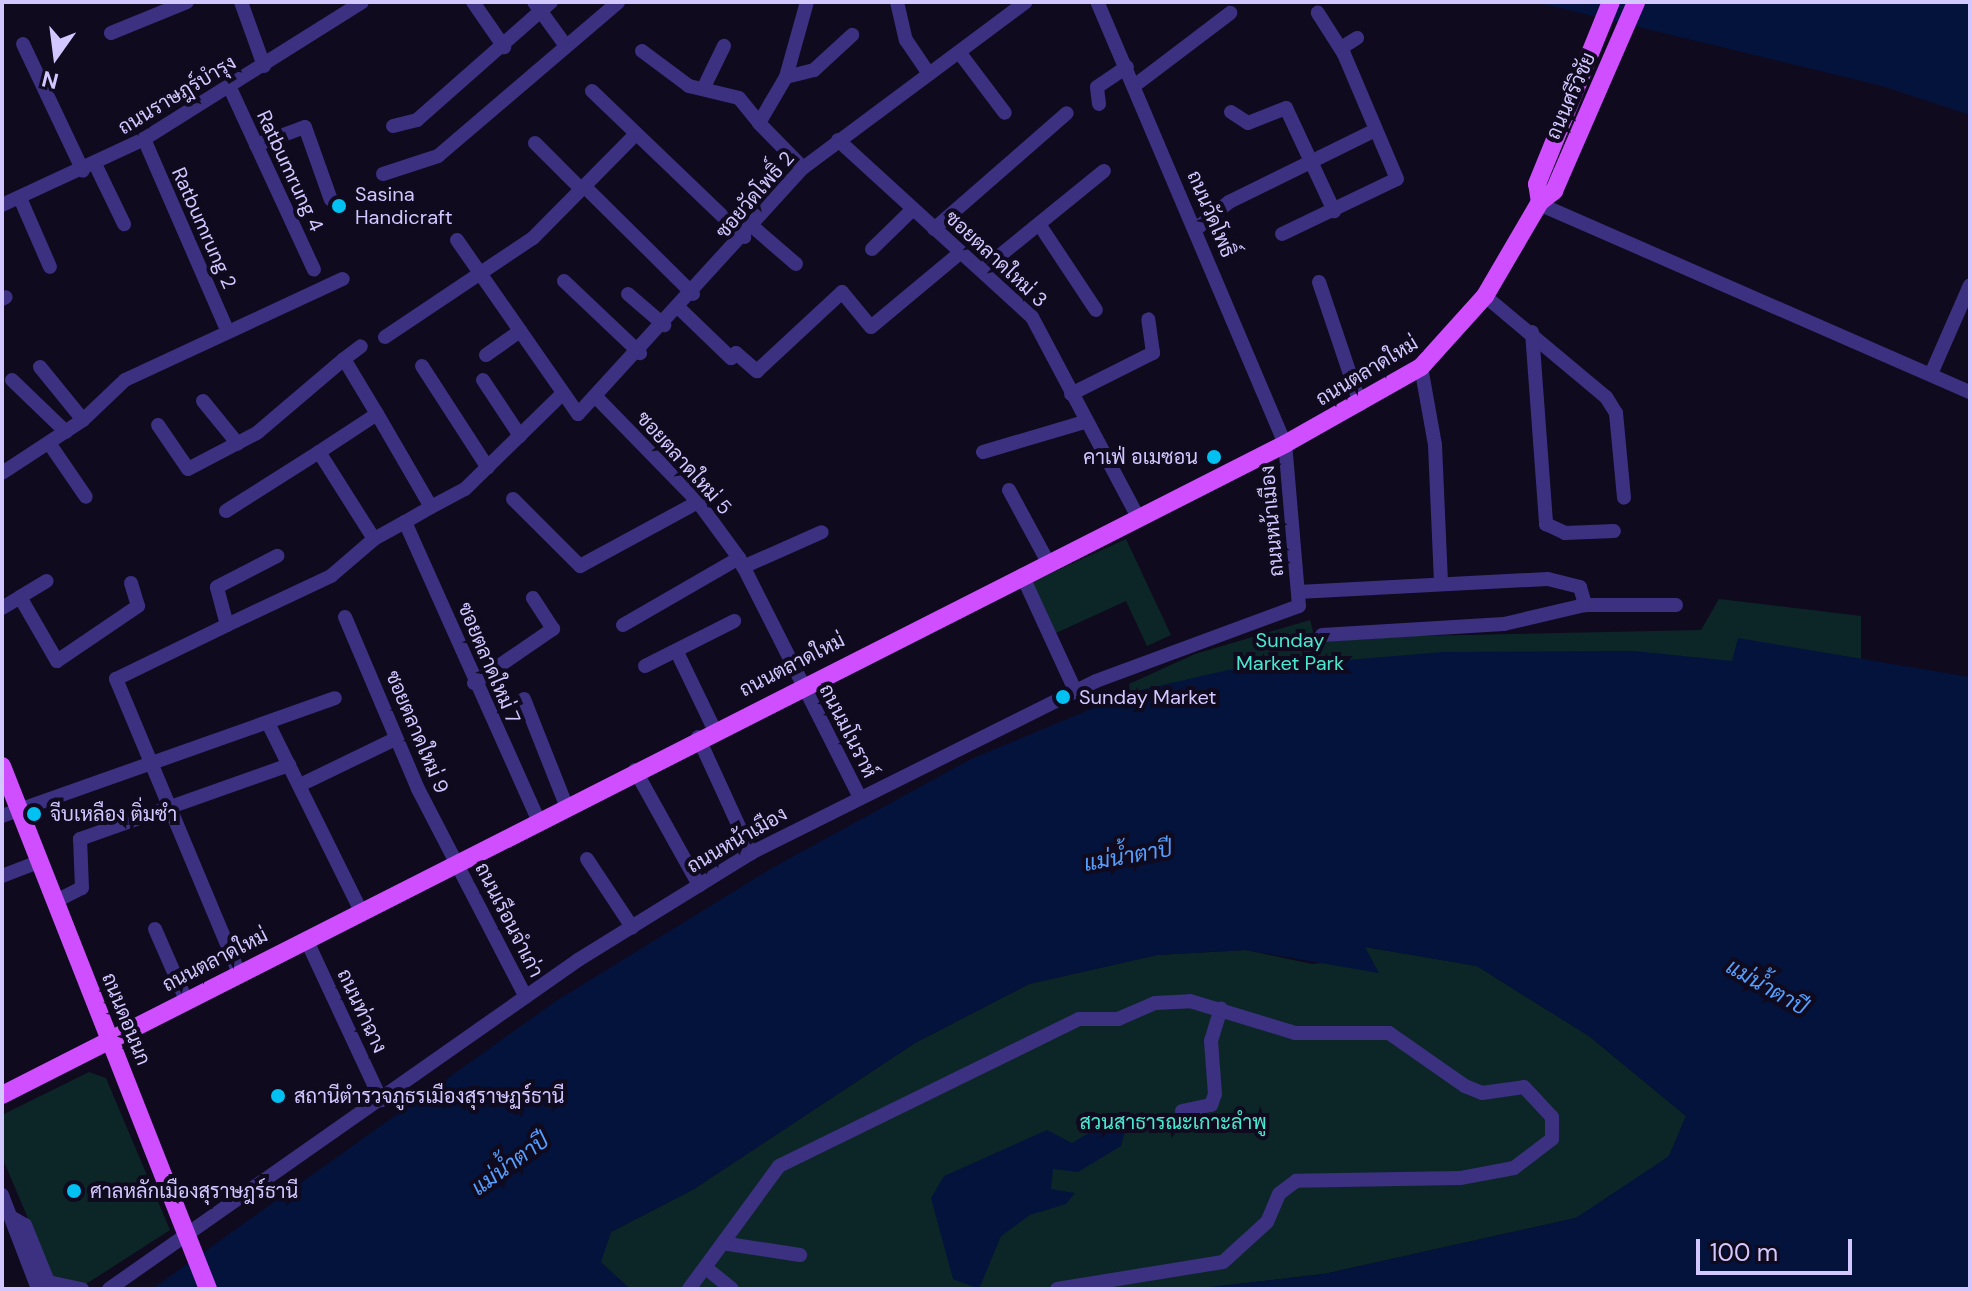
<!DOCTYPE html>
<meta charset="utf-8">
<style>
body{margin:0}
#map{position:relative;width:1972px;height:1291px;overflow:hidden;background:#0f0a1e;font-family:"DM Sans",Sarabun,sans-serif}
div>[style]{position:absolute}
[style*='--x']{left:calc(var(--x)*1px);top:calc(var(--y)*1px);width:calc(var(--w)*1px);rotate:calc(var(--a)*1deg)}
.green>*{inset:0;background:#0c2628}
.water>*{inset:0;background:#04133c}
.minor>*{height:14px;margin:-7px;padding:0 7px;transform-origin:7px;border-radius:7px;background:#3c3081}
.major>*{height:18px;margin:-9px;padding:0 9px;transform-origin:9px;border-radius:9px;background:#cf4eff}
.dots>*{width:22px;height:22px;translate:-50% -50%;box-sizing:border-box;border:4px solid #0f0a1e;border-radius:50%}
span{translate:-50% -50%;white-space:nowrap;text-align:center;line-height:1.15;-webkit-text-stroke:8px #0f0a1e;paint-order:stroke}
.street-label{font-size:20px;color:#d3c7ff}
.poi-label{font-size:20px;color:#d3c7ff}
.left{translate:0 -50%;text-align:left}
.right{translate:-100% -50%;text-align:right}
.park-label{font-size:20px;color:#49e9d1}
.water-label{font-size:22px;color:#559fff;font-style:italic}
.frame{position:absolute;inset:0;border:4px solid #d3c7ff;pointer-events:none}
.north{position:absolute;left:16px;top:16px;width:80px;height:80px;-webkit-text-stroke:6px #0f0a1e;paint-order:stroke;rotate:194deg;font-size:22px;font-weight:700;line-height:32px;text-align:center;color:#d3c7ff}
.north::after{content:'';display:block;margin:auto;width:28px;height:36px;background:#d3c7ff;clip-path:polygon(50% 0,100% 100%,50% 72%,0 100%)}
.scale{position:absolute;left:1696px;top:1239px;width:156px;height:36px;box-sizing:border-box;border:4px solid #d3c7ff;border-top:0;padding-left:10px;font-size:24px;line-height:28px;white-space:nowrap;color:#d3c7ff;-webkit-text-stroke:6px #0f0a1e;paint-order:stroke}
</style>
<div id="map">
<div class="green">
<i style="clip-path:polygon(1126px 539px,1171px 635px,1147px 646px,1126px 601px,1056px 633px,1032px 582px)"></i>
<i style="clip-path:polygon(1719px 599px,1861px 616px,1861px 664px,1131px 701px,1129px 684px,1195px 654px,1310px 620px,1315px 638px,1701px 630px)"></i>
<i style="clip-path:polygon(1365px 947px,1477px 966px,1589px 1036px,1686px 1116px,1669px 1157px,1576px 1218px,1324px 1274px,1193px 1289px,630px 1289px,600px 1262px,611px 1232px,694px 1189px,915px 1043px,1029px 984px,1157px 955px,1246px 950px,1312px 964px,1367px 958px)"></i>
<i style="clip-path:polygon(89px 1072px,106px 1078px,170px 1230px,83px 1286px,54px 1280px,2px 1157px,2px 1115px)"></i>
</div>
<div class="water">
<i style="clip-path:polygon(1535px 2px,1970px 2px,1970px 115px,1882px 86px)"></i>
<i style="clip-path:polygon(1738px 638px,1970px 677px,1970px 1289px,1193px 1289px,1324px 1274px,1576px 1218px,1669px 1156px,1686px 1116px,1589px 1036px,1477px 966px,1365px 947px,1379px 973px,1246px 950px,1157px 955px,1029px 984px,915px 1043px,694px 1189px,611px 1232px,601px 1262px,630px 1289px,152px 1289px,556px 1001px,772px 868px,971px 759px,1132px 692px,1228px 670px,1443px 652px,1634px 651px,1732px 661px)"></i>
<i style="clip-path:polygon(1117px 1116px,1128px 1122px,1121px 1146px,1078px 1172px,1053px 1169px,1051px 1189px,1075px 1193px,1066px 1204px,1030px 1215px,1001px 1236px,979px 1289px,953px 1279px,931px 1198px,944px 1176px,1047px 1130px,1072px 1143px)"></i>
</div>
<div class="minor">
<i style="--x:241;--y:2;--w:68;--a:70.2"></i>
<i style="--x:473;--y:2;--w:55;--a:55.4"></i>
<i style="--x:534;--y:2;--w:54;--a:54"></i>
<i style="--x:897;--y:2;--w:39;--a:77"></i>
<i style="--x:906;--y:40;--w:41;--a:55.9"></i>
<i style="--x:111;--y:33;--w:82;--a:-22.2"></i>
<i style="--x:23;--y:44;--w:140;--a:64.7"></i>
<i style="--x:1341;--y:48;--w:19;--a:-32"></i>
<i style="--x:642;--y:51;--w:59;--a:36.7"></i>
<i style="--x:689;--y:86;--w:51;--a:13.5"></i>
<i style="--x:739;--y:98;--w:32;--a:51"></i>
<i style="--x:959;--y:52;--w:76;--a:53"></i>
<i style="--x:786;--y:77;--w:29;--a:-14"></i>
<i style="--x:814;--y:70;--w:52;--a:-42.6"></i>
<i style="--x:1134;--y:86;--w:121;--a:-37.2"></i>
<i style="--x:230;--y:88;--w:200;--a:65.2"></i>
<i style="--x:703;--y:89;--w:48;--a:-64"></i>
<i style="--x:592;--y:91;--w:211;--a:43.8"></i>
<i style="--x:1099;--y:104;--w:17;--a:-97"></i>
<i style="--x:1097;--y:87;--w:36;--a:-34"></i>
<i style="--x:1231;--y:112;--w:20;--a:33"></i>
<i style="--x:1248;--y:123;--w:41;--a:-21.5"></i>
<i style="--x:1286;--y:108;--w:114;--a:65"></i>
<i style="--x:393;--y:126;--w:25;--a:-14"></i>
<i style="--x:417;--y:120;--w:179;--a:-41.4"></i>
<i style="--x:144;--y:139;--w:210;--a:66.5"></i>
<i style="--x:838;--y:140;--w:263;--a:42.4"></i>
<i style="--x:1032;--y:317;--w:226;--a:62.1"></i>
<i style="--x:535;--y:143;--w:66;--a:45"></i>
<i style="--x:256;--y:145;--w:52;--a:-20.2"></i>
<i style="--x:305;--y:127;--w:77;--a:70.4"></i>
<i style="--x:95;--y:164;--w:67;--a:64.2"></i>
<i style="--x:803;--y:168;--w:63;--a:-134.4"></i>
<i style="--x:759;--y:123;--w:53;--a:-59.6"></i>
<i style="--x:786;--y:77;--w:78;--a:-74.4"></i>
<i style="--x:383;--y:174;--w:58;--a:-18.1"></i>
<i style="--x:438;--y:156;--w:237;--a:-40.5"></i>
<i style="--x:585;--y:187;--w:152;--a:44.7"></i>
<i style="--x:20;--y:198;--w:75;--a:66.5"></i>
<i style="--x:1539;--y:204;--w:470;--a:23.6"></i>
<i style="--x:2;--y:205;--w:157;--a:-24.9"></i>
<i style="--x:144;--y:139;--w:257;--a:-32.1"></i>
<i style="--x:1039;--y:224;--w:103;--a:56.5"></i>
<i style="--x:752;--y:226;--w:58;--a:40.8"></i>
<i style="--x:934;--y:229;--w:176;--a:-41.1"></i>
<i style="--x:1196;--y:229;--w:43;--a:-39.3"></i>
<i style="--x:1229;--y:202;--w:161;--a:-26.2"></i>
<i style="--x:1282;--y:234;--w:127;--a:-25.6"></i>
<i style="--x:1397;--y:179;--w:136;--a:-113"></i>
<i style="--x:1344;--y:54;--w:49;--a:-122.4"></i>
<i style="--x:457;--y:240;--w:212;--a:55.2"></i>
<i style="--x:578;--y:414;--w:333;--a:-47.6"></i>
<i style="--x:803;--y:168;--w:278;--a:-36.7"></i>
<i style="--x:872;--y:249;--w:57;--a:-44.3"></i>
<i style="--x:982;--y:270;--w:157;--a:-39.1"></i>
<i style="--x:564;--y:281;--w:105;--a:43.5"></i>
<i style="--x:1319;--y:282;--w:129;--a:71.4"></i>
<i style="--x:628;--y:294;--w:48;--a:40.7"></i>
<i style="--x:1485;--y:296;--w:158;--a:39.9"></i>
<i style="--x:1606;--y:397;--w:19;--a:58"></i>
<i style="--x:1616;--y:413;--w:85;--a:84.6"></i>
<i style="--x:2;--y:299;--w:4;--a:-27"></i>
<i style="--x:680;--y:309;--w:71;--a:43.9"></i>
<i style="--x:731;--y:358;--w:7;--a:-45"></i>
<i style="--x:736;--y:353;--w:28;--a:41"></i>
<i style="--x:757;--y:371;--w:116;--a:-42.9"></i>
<i style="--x:842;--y:292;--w:45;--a:50.4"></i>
<i style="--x:871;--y:327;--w:117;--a:-39.8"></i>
<i style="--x:1532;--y:332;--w:193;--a:85.8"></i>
<i style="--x:1546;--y:524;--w:21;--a:25"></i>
<i style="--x:1565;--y:533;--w:49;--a:-2.3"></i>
<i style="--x:385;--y:337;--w:178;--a:-33.8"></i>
<i style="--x:533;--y:238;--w:145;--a:-45.3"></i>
<i style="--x:486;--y:355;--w:42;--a:-35.2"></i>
<i style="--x:344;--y:359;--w:21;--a:-37"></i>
<i style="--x:422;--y:366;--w:121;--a:57.1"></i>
<i style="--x:40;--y:367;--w:68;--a:50.9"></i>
<i style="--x:1421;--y:367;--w:79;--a:79.8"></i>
<i style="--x:1435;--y:445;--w:135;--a:87.5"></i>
<i style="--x:1931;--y:374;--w:97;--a:-66.3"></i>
<i style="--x:12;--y:380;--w:75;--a:43.9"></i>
<i style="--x:483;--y:380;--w:67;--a:56.5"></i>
<i style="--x:1071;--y:394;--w:92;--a:-26.6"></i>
<i style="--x:1153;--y:353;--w:34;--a:-98"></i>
<i style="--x:598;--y:399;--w:144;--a:45.8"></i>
<i style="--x:698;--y:502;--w:69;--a:53.8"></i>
<i style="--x:739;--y:558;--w:267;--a:63.2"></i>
<i style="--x:203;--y:401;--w:55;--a:50.9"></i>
<i style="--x:158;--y:425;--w:53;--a:55.7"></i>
<i style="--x:188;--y:469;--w:78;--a:-27.6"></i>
<i style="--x:257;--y:433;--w:114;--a:-40.4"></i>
<i style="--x:344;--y:359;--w:64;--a:59"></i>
<i style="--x:49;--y:443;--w:65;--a:55.6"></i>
<i style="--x:983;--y:452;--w:105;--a:-16.5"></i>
<i style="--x:2;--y:473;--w:97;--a:-33.2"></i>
<i style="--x:83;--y:420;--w:58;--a:-43.6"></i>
<i style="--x:125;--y:380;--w:240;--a:-24.9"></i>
<i style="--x:1009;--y:490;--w:82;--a:61.6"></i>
<i style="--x:513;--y:499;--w:95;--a:45"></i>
<i style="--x:580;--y:566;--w:134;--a:-28.5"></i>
<i style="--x:431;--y:507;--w:108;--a:-120.1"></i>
<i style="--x:377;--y:414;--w:69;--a:146.8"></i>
<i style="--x:319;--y:452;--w:103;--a:57.7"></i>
<i style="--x:374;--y:539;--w:35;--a:-29"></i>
<i style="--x:405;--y:522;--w:30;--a:-30"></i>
<i style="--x:431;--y:507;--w:38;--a:-28"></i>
<i style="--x:465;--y:489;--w:137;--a:-44.4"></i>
<i style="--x:226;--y:511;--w:110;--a:-32.4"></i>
<i style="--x:405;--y:522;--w:326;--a:65.9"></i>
<i style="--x:743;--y:567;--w:86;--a:-23.9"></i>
<i style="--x:1022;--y:575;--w:127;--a:65.3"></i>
<i style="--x:1298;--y:592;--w:250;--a:-3"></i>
<i style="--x:1548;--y:579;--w:33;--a:14"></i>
<i style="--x:1580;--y:587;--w:19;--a:74"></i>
<i style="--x:1585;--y:605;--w:91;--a:0"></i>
<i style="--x:20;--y:597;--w:31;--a:-31"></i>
<i style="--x:2;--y:608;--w:21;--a:-31"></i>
<i style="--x:20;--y:597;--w:74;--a:60"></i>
<i style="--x:57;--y:661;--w:98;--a:-34.2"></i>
<i style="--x:138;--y:606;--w:24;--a:-107"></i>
<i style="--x:345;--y:617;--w:187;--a:67"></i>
<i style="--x:418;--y:789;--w:234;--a:62.6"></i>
<i style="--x:227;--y:625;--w:115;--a:-25.2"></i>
<i style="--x:331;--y:576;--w:57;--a:-40.7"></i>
<i style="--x:623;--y:625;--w:134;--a:-30"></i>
<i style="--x:1322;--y:635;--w:182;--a:-3.5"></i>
<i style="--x:1504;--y:624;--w:83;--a:-13.2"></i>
<i style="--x:677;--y:652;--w:85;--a:64.3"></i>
<i style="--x:645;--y:666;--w:100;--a:-26.8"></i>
<i style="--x:474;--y:683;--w:96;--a:-34.4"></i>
<i style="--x:553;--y:629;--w:37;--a:-123"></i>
<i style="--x:524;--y:699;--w:114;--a:68.4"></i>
<i style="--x:268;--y:723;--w:210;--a:63.7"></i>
<i style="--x:698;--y:737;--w:128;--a:65.4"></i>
<i style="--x:635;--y:770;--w:132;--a:60.9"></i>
<i style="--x:300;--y:785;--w:106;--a:-25.8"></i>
<i style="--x:2;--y:816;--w:353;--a:-19.5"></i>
<i style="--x:587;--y:859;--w:82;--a:56.5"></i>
<i style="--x:2;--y:876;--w:39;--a:-21"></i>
<i style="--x:54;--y:902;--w:31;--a:-27"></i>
<i style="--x:82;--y:888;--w:49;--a:-92.3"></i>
<i style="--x:80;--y:839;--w:222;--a:-19.5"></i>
<i style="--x:155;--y:929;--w:77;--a:66.4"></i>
<i style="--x:306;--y:939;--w:178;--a:65"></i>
<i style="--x:239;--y:973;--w:319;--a:-112.7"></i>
<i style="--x:116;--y:679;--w:123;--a:-25.9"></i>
<i style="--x:227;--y:625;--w:39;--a:-105"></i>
<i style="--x:217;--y:587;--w:68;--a:-27.3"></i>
<i style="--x:1182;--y:1111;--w:30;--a:-12"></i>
<i style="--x:1211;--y:1105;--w:12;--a:-70"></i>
<i style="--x:1215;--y:1094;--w:53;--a:-94.3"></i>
<i style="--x:1211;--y:1041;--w:34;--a:-73"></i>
<i style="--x:2;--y:1195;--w:101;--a:69"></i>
<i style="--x:11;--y:1217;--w:16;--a:30"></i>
<i style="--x:25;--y:1225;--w:69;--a:67.9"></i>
<i style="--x:728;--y:1244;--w:73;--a:8.7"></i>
<i style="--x:706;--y:1268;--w:33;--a:39"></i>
<i style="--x:48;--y:1282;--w:35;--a:12"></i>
<i style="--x:109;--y:1289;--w:573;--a:-35.05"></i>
<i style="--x:578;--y:960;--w:203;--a:-31.7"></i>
<i style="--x:751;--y:853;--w:385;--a:-26.5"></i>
<i style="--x:1096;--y:681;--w:216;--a:-20.3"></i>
<i style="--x:1299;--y:606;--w:163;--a:-94.9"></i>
<i style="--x:1285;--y:444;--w:480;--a:-113"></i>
<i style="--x:689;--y:1289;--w:152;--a:-53.8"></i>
<i style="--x:779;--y:1166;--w:334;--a:-26.1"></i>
<i style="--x:1079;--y:1019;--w:39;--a:0"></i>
<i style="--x:1118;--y:1019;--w:40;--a:-23.4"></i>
<i style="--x:1155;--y:1003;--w:35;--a:-3"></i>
<i style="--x:1190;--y:1001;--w:110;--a:16.9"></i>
<i style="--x:1295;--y:1033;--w:94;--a:0"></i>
<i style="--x:1389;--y:1033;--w:93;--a:34.9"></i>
<i style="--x:1465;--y:1086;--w:18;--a:22"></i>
<i style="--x:1482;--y:1093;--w:42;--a:-8.1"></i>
<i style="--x:1524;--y:1087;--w:41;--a:47"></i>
<i style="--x:1552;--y:1117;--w:22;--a:90"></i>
<i style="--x:1552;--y:1139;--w:48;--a:142.7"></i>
<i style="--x:1514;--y:1168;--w:55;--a:169.5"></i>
<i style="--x:1460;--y:1178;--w:164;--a:179"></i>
<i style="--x:1296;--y:1181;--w:21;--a:143"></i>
<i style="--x:1279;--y:1194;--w:30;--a:113"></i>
<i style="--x:1267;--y:1222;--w:59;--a:137.7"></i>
<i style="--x:1223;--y:1262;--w:168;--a:170.8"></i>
</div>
<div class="major">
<i style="--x:1540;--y:202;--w:18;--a:-99"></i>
<i style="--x:1537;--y:184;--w:196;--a:-67.9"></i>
<i style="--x:2;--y:766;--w:562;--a:68.5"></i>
<i style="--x:2;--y:1095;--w:1439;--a:-26.9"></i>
<i style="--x:1285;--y:444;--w:156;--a:-29.5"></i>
<i style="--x:1421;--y:367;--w:96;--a:-48"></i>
<i style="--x:1485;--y:296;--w:109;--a:-59.7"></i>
<i style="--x:1540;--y:202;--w:18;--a:-38"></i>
<i style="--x:1554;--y:191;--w:206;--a:-66.5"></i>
</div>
<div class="dots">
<i style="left:339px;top:206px;background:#00c1f2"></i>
<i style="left:1214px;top:457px;background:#00c1f2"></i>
<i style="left:1063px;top:697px;background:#00c1f2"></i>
<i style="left:34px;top:814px;background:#00c1f2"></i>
<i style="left:278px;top:1096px;background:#00c1f2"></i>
<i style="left:74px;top:1191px;background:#00c1f2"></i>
</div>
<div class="street-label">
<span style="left:177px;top:95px;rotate:-31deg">ถนนราษฎร์บำรุง</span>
<span style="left:1571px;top:96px;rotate:-66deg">ถนนศรีวิชัย</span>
<span style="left:290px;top:171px;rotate:65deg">Ratbumrung 4</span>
<span style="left:755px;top:195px;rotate:-49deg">ซอยวัดโพธิ์ 2</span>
<span style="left:1211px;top:214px;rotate:67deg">ถนนวัดโพธิ์</span>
<span style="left:204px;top:228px;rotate:66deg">Ratbumrung 2</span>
<span style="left:996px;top:259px;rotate:43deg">ซอยตลาดใหม่ 3</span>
<span style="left:1367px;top:371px;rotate:-31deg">ถนนตลาดใหม่</span>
<span style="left:684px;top:463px;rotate:48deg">ซอยตลาดใหม่ 5</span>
<span style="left:1272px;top:521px;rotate:-95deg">ถนนหน้าเมือง</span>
<span style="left:489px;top:663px;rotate:67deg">ซอยตลาดใหม่ 7</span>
<span style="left:792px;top:665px;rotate:-27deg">ถนนตลาดใหม่</span>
<span style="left:848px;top:731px;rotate:63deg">ถนนมโนราห์</span>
<span style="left:417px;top:732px;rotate:67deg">ซอยตลาดใหม่ 9</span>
<span style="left:737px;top:840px;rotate:-30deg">ถนนหน้าเมือง</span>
<span style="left:509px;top:920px;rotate:63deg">ถนนเรือนจำเก่า</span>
<span style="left:215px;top:960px;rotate:-27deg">ถนนตลาดใหม่</span>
<span style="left:362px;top:1011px;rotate:65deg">ถนนท่าฉาง</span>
<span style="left:126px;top:1019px;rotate:68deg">ถนนดอนนก</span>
</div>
<div class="poi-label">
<span class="left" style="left:355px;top:206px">Sasina<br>Handicraft</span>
<span class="right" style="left:1198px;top:457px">คาเฟ่ อเมซอน</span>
<span class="left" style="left:1079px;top:697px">Sunday Market</span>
<span class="left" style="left:50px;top:814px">จีบเหลือง ติ่มซำ</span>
<span class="left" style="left:294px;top:1096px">สถานีตำรวจภูธรเมืองสุราษฏร์ธานี</span>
<span class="left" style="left:90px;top:1191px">ศาลหลักเมืองสุราษฎร์ธานี</span>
</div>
<div class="park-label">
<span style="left:1290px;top:652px">Sunday<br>Market Park</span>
<span style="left:1173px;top:1122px">สวนสาธารณะเกาะลำพู</span>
</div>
<div class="water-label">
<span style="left:1128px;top:856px;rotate:-10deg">แม่น้ำตาปี</span>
<span style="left:1767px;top:987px;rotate:30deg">แม่น้ำตาปี</span>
<span style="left:510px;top:1164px;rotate:-36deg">แม่น้ำตาปี</span>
</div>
<div class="frame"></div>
<div class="north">N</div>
<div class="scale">100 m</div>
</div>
